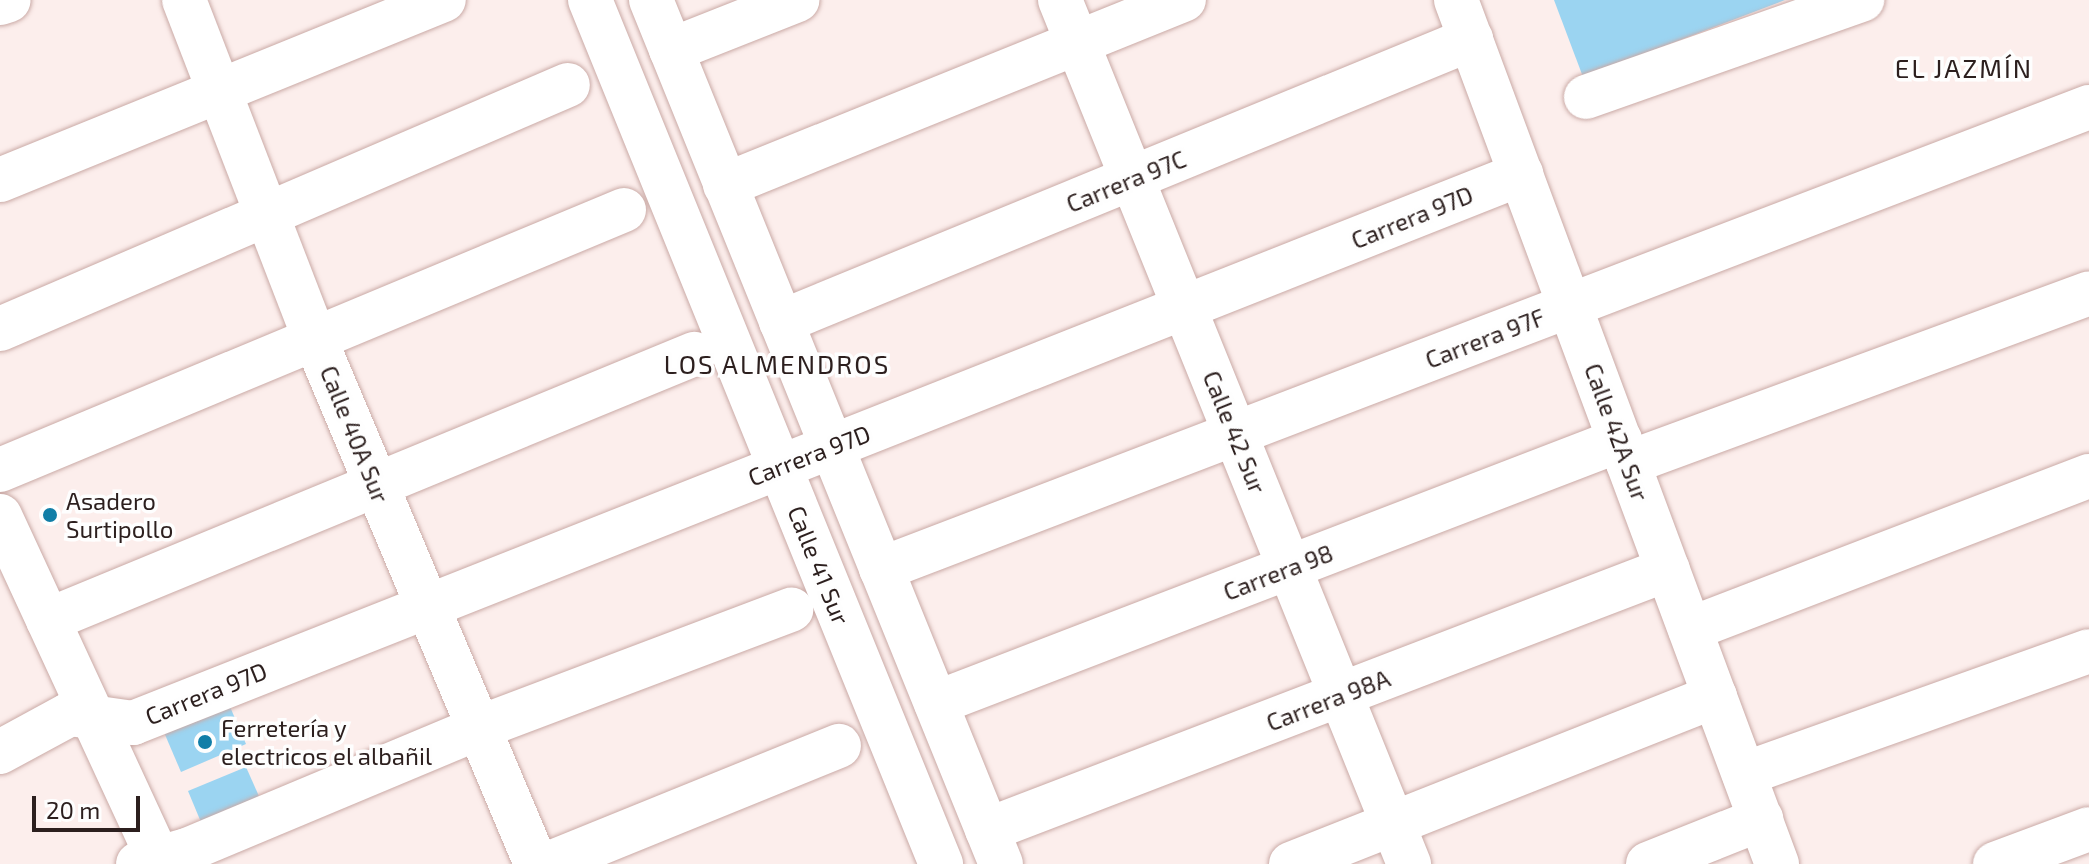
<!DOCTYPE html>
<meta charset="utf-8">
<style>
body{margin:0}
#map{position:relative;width:2089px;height:864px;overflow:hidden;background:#fceeec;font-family:"Exo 2",sans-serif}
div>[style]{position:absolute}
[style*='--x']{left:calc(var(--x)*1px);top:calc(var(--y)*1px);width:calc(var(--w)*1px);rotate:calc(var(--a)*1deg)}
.building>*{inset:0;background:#9bd4f1}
.roads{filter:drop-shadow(0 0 2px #caaaa6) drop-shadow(0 0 2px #caaaa6)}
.minor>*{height:44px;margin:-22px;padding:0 22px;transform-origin:22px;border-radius:22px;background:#fff}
.dots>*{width:22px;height:22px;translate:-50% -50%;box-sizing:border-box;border:4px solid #fefefe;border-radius:50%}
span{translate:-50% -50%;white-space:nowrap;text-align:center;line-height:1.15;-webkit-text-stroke:7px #fefefe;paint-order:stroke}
.street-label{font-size:24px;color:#2c1f1e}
.poi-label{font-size:24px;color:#2c1f1e}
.left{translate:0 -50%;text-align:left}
.neighbourhood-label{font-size:26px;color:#2c1f1e;letter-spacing:2px}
.scale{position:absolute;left:32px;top:796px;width:108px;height:36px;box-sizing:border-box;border:4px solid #2c1f1e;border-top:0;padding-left:10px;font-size:24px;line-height:28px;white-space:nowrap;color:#2c1f1e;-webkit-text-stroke:6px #fefefe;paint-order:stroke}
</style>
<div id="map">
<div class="building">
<i style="clip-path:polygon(1554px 0,1785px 0,1583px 77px)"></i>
<i style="clip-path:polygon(228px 702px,246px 744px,181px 772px,163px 730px)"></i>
<i style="clip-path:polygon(246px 767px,262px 803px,203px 827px,188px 791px)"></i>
</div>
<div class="roads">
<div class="minor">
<i style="--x:184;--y:0;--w:363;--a:68.9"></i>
<i style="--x:315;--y:339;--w:570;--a:67.17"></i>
<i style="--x:590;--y:0;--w:933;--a:67.89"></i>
<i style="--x:651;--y:0;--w:932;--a:67.95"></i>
<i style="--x:1060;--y:0;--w:932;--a:68"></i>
<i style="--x:1456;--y:0;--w:922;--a:69.62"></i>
<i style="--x:0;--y:3;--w:9;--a:-18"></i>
<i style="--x:671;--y:50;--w:136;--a:-21.6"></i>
<i style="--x:1586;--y:97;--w:293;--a:-19.4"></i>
<i style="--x:0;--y:180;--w:479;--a:-22.1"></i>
<i style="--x:725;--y:185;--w:495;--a:-22"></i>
<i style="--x:781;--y:322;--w:746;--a:-22.3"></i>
<i style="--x:0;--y:329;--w:618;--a:-23.25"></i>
<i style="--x:1628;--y:463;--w:491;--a:-20.2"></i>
<i style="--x:0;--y:470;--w:676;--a:-22.62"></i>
<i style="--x:0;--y:516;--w:383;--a:65.2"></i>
<i style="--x:881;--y:569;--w:1293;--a:-20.93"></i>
<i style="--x:48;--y:620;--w:699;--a:-22.38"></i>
<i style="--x:1690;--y:629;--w:427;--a:-21"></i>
<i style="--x:936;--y:703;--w:733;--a:-21.03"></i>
<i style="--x:0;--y:752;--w:80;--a:-28.5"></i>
<i style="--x:70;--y:714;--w:64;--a:8.1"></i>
<i style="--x:133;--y:723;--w:1493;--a:-21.58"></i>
<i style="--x:1744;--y:774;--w:366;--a:-19.6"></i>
<i style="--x:987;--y:830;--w:729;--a:-20.97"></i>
<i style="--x:138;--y:864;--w:51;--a:-15.9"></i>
<i style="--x:187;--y:850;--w:316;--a:-22.7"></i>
<i style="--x:478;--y:728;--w:335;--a:-20.7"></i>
<i style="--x:548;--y:864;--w:314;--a:-22.1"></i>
<i style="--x:1291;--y:864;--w:456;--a:-21.6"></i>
<i style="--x:1648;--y:864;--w:122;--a:-21.7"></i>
<i style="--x:1995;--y:864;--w:100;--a:-20.4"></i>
</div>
</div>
<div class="dots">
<i style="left:50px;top:515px;background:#117ea7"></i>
<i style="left:205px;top:742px;background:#117ea7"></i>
</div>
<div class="street-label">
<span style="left:1126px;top:181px;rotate:-22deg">Carrera 97C</span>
<span style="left:1412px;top:217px;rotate:-22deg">Carrera 97D</span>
<span style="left:1485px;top:338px;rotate:-21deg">Carrera 97F</span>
<span style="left:1235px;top:432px;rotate:68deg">Calle 42 Sur</span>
<span style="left:1617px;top:432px;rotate:70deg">Calle 42A Sur</span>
<span style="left:355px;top:434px;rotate:68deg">Calle 40A Sur</span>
<span style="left:809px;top:455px;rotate:-21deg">Carrera 97D</span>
<span style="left:819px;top:565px;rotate:68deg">Calle 41 Sur</span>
<span style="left:1278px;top:572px;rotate:-21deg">Carrera 98</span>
<span style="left:206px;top:693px;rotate:-22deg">Carrera 97D</span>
<span style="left:1328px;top:700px;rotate:-21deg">Carrera 98A</span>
</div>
<div class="poi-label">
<span class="left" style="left:66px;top:515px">Asadero<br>Surtipollo</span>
<span class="left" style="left:221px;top:742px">Ferretería y<br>electricos el albañil</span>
</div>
<div class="neighbourhood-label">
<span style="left:1964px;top:68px">EL JAZMÍN</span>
<span style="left:777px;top:364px">LOS ALMENDROS</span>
</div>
<div class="scale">20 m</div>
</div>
